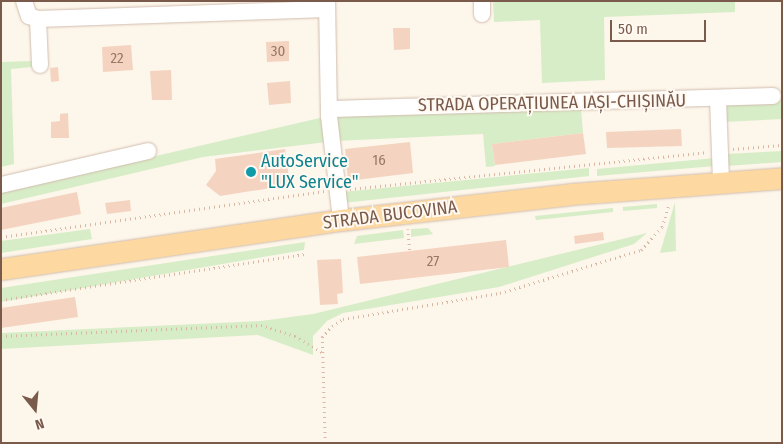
<!DOCTYPE html>
<meta charset="utf-8">
<style>
body{margin:0}
#map{position:relative;width:783px;height:444px;overflow:hidden;background:#fdf6ea;font-family:"Fira Sans Condensed",sans-serif}
div>[style]{position:absolute}
[style*='--x']{left:calc(var(--x)*1px);top:calc(var(--y)*1px);width:calc(var(--w)*1px);rotate:calc(var(--a)*1deg)}
.green>*{inset:0;background:#d7edc7}
.building>*{inset:0;background:#f4d4c1}
.path>*{height:2.5px;margin-top:-1.25px;transform-origin:0;background:repeating-linear-gradient(90deg,#dab7a3 0 1px,transparent 0 5px)}
.roads{filter:drop-shadow(0 0 1px #d1bdae) drop-shadow(0 0 1px #d1bdae)}
.minor>*{height:16px;margin:-8px;padding:0 8px;transform-origin:8px;border-radius:8px;background:#fff}
.major>*{height:21px;margin:-10.5px;padding:0 10.5px;transform-origin:10.5px;border-radius:10.5px;background:#fdd9a1}
.dots>*{width:14px;height:14px;translate:-50% -50%;box-sizing:border-box;border:2px solid #fff9f2;border-radius:50%}
span{translate:-50% -50%;white-space:nowrap;text-align:center;line-height:1.15;-webkit-text-stroke:4px #fff9f2;paint-order:stroke}
.number-label{font-size:15px;color:#987968}
.number-label span{-webkit-text-stroke-width:0}
.street-label{font-size:18px;color:#7a5b4b}
.culture-label{font-size:18px;color:#0d838f}
.left{translate:0 -50%;text-align:left}
.frame{position:absolute;inset:0;border:2px solid #7a5b4b;pointer-events:none}
.north{position:absolute;left:10px;top:384px;width:50px;height:50px;-webkit-text-stroke:4px #fff9f2;paint-order:stroke;rotate:163deg;font-size:14px;font-weight:700;line-height:20px;text-align:center;color:#7a5b4b}
.north::after{content:'';display:block;margin:auto;width:18px;height:22px;background:#7a5b4b;clip-path:polygon(50% 0,100% 100%,50% 72%,0 100%)}
.scale{position:absolute;left:610px;top:20px;width:96px;height:22px;box-sizing:border-box;border:2px solid #7a5b4b;border-top:0;padding-left:6px;font-size:15px;line-height:18px;white-space:nowrap;color:#7a5b4b;-webkit-text-stroke:4px #fff9f2;paint-order:stroke}
</style>
<div id="map">
<div class="green">
<i style="clip-path:polygon(493px 1px,735px 1px,735px 12px,604px 17px,605px 80px,542px 83px,540px 20px,494px 22px)"></i>
<i style="clip-path:polygon(32px 61px,32px 67px,11px 69px,14px 164px,1px 167px,1px 62px)"></i>
<i style="clip-path:polygon(782px 101px,782px 119px,724px 122px,723px 105px)"></i>
<i style="clip-path:polygon(581px 109px,583px 133px,492px 144px,495px 166px,486px 167px,483px 134px,336px 141px,334px 115px)"></i>
<i style="clip-path:polygon(324px 117px,327px 142px,203px 157px,1px 204px,1px 192px)"></i>
<i style="clip-path:polygon(782px 151px,782px 162px,726px 166px,726px 154px)"></i>
<i style="clip-path:polygon(715px 158px,715px 166px,597px 176px,597px 169px)"></i>
<i style="clip-path:polygon(589px 168px,589px 176px,343px 203px,342px 192px)"></i>
<i style="clip-path:polygon(675px 202px,676px 251px,660px 253px)"></i>
<i style="clip-path:polygon(657px 204px,657px 208px,623px 211px,623px 207px)"></i>
<i style="clip-path:polygon(613px 208px,613px 212px,536px 220px,535px 216px)"></i>
<i style="clip-path:polygon(428px 228px,433px 234px,411px 237px,411px 229px)"></i>
<i style="clip-path:polygon(90px 229px,92px 239px,1px 253px,1px 241px)"></i>
<i style="clip-path:polygon(403px 230px,404px 238px,354px 244px,357px 236px)"></i>
<i style="clip-path:polygon(647px 233px,634px 244px,499px 287px,343px 313px,327px 321px,313px 336px,313px 355px,258px 335px,1px 349px,1px 333px,261px 321px,313px 314px)"></i>
<i style="clip-path:polygon(305px 242px,304px 250px,1px 302px,1px 288px)"></i>
</div>
<div class="building">
<i style="clip-path:polygon(393px 28px,410px 28px,410px 49px,394px 50px)"></i>
<i style="clip-path:polygon(289px 41px,289px 61px,267px 62px,266px 42px)"></i>
<i style="clip-path:polygon(131px 45px,133px 70px,103px 72px,102px 47px)"></i>
<i style="clip-path:polygon(58px 67px,59px 81px,51px 82px,50px 68px)"></i>
<i style="clip-path:polygon(171px 70px,172px 100px,152px 100px,150px 71px)"></i>
<i style="clip-path:polygon(290px 81px,291px 103px,269px 105px,267px 83px)"></i>
<i style="clip-path:polygon(68px 113px,69px 138px,51px 138px,51px 122px,60px 121px,60px 114px)"></i>
<i style="clip-path:polygon(681px 129px,682px 146px,607px 148px,606px 132px)"></i>
<i style="clip-path:polygon(583px 133px,586px 154px,495px 165px,492px 144px)"></i>
<i style="clip-path:polygon(410px 142px,413px 173px,348px 181px,345px 149px)"></i>
<i style="clip-path:polygon(285px 149px,290px 185px,220px 196px,206px 185px,216px 171px,215px 159px)"></i>
<i style="clip-path:polygon(77px 192px,81px 214px,1px 230px,1px 208px)"></i>
<i style="clip-path:polygon(130px 200px,131px 211px,107px 214px,105px 203px)"></i>
<i style="clip-path:polygon(603px 232px,604px 240px,575px 244px,574px 236px)"></i>
<i style="clip-path:polygon(506px 240px,509px 267px,360px 284px,357px 257px)"></i>
<i style="clip-path:polygon(341px 259px,343px 293px,337px 294px,338px 304px,320px 305px,317px 260px)"></i>
<i style="clip-path:polygon(75px 297px,78px 317px,1px 328px,1px 308px)"></i>
</div>
<div class="path">
<i style="--x:733;--y:149;--w:49;--a:-4.7"></i>
<i style="--x:350;--y:189;--w:358;--a:-5.9"></i>
<i style="--x:408;--y:229;--w:22;--a:85"></i>
<i style="--x:1;--y:237;--w:327;--a:-8.1"></i>
<i style="--x:1;--y:300;--w:307;--a:-8.6"></i>
<i style="--x:1;--y:336;--w:260;--a:-2.4"></i>
<i style="--x:261;--y:325;--w:36;--a:18"></i>
<i style="--x:295;--y:336;--w:33;--a:31"></i>
<i style="--x:325;--y:443;--w:106;--a:-91.6"></i>
<i style="--x:322;--y:337;--w:15;--a:-48"></i>
<i style="--x:332;--y:326;--w:13;--a:-32"></i>
<i style="--x:343;--y:319;--w:159;--a:-9.4"></i>
<i style="--x:500;--y:293;--w:147;--a:-17"></i>
<i style="--x:641;--y:250;--w:31;--a:-48"></i>
<i style="--x:662;--y:227;--w:24;--a:-73"></i>
</div>
<div class="roads">
<div class="minor">
<i style="--x:24;--y:1;--w:16;--a:72"></i>
<i style="--x:29;--y:16;--w:9;--a:18"></i>
<i style="--x:38;--y:19;--w:289;--a:-2"></i>
<i style="--x:327;--y:1;--w:115;--a:89"></i>
<i style="--x:329;--y:116;--w:105;--a:83.4"></i>
<i style="--x:482;--y:14;--w:13;--a:-90"></i>
<i style="--x:38;--y:19;--w:46;--a:87.5"></i>
<i style="--x:718;--y:99;--w:83;--a:87.9"></i>
<i style="--x:331;--y:109;--w:442;--a:-1.7"></i>
<i style="--x:1;--y:185;--w:151;--a:-13"></i>
</div>
<div class="major">
<i style="--x:1;--y:269;--w:344;--a:-8.2"></i>
<i style="--x:341;--y:220;--w:231;--a:-6.4"></i>
<i style="--x:571;--y:194;--w:212;--a:-4.3"></i>
</div>
</div>
<div class="dots">
<i style="left:251px;top:172px;background:#0f9aa8"></i>
</div>
<div class="number-label">
<span style="left:278px;top:52px">30</span>
<span style="left:117px;top:59px">22</span>
<span style="left:379px;top:161px">16</span>
<span style="left:433px;top:262px">27</span>
</div>
<div class="street-label">
<span style="left:552px;top:103px;rotate:-1deg">STRADA OPERAȚIUNEA IAȘI-CHIȘINĂU</span>
<span style="left:390px;top:215px;rotate:-7deg">STRADA BUCOVINA</span>
</div>
<div class="culture-label">
<span class="left" style="left:261px;top:172px">AutoService<br>"LUX Service"</span>
</div>
<div class="frame"></div>
<div class="north">N</div>
<div class="scale">50 m</div>
</div>
